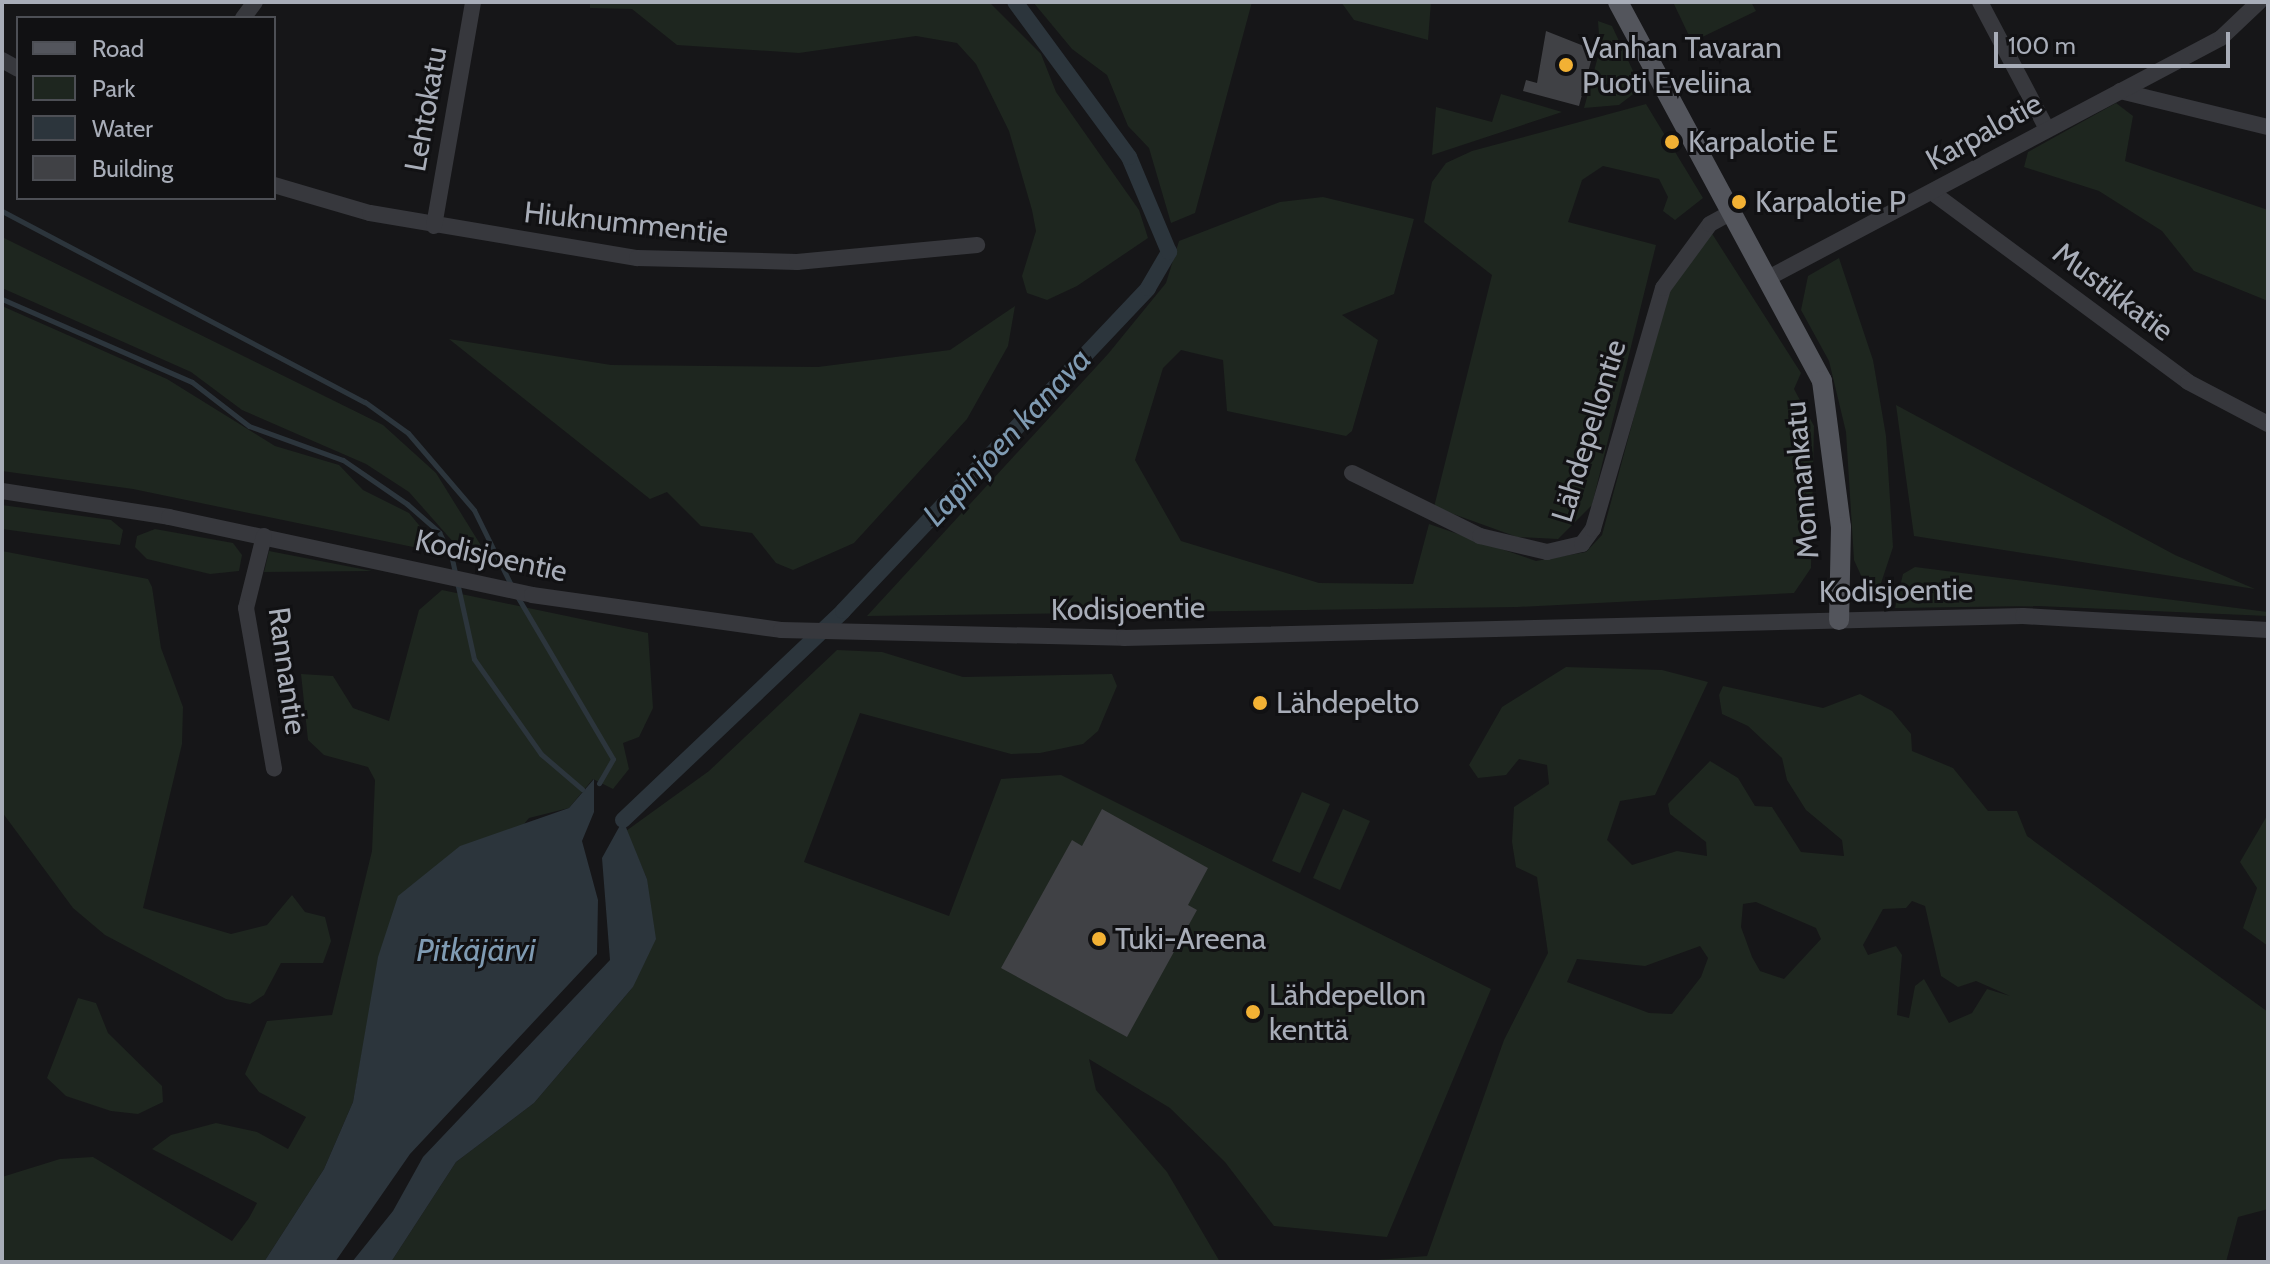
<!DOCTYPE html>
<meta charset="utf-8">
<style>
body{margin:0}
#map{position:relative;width:2270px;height:1264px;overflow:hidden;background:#161618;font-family:Cabin,sans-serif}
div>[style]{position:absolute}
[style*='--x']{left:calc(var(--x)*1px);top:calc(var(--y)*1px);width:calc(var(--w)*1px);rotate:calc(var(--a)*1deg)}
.green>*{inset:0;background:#1e261f}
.water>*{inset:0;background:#2c353c}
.stream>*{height:5px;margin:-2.5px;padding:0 2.5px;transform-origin:2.5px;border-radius:2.5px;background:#2c353c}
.canal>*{height:16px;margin:-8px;padding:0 8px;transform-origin:8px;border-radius:8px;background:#2c353c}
.building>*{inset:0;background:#404145}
.minor>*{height:16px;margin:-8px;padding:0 8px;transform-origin:8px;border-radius:8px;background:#37383d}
.major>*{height:20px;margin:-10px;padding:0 10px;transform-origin:10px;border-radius:10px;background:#53555c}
.dots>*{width:22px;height:22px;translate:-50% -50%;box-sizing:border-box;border:4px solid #111113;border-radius:50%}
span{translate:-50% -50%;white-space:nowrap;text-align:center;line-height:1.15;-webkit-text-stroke:6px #111113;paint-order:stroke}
.poi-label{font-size:30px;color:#a8adb8}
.left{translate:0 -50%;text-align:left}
.street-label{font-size:30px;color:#a8adb8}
.water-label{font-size:32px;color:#7f9bb3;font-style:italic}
.frame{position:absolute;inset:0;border:4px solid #a8adb8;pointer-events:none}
.legend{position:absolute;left:16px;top:16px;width:260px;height:184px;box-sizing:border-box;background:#111113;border:2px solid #4d4f55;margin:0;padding:10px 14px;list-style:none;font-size:24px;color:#a8adb8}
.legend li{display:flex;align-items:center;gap:16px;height:40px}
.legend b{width:40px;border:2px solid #4d4f55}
.scale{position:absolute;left:1994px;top:32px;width:236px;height:36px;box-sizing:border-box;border:4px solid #a8adb8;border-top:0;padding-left:10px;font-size:24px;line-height:28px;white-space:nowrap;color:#a8adb8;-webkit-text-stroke:6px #111113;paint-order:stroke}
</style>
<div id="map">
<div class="green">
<i style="clip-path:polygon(590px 2px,989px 2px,1041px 54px,1056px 92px,1139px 210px,1148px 238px,1077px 286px,1047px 300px,1027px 293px,1022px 276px,1036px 231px,1032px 210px,1009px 131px,976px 64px,957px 43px,916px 36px,799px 53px,677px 45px,632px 9px,590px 8px)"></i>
<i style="clip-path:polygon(1033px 2px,1252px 2px,1195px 213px,1171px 223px,1149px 148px,1128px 126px,1107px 75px,1072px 49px)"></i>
<i style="clip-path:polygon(1341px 2px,1431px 2px,1428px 40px,1354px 20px)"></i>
<i style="clip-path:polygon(1673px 2px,1751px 2px,1756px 11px,1692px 42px)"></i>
<i style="clip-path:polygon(1598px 21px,1612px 26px,1641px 88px,1619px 105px,1584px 108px,1600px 49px)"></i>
<i style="clip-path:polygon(1501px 94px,1562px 112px,1432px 155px,1436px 107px,1492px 122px)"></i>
<i style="clip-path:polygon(2116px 103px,2133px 116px,2125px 161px,2268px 210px,2268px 301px,2194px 271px,2162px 231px,2099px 191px,2024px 167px,2028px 152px)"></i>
<i style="clip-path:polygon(1646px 104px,1703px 198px,1675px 220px,1663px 211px,1668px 197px,1659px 179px,1603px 166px,1582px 180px,1568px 222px,1656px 245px,1592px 505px,1558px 539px,1517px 537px,1434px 507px,1492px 275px,1424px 222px,1432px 182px,1446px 163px,1472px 151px)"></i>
<i style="clip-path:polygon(1323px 197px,1414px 219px,1394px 294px,1342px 315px,1378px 340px,1352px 431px,1346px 436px,1227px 411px,1223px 360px,1181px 350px,1163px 368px,1135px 460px,1181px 541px,1319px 583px,1413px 584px,1429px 524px,1536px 561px,1586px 552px,1602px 535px,1670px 284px,1711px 232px,1801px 373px,1794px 389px,1814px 426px,1811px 568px,1794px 593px,1517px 607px,867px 616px,1108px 354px,1166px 283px,1179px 241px,1280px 202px)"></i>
<i style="clip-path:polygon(2px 237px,383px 425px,436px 473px,485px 552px,455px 544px,409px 492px,366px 464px,242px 410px,191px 372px,2px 288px)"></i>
<i style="clip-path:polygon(1839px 258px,1873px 360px,1886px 436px,1893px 547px,1874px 604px,1854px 560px,1846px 432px,1829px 361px,1801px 310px,1808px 276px)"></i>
<i style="clip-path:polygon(2px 306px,167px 379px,275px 446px,339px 465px,363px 490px,409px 513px,442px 553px,133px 489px,2px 471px)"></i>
<i style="clip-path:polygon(1015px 306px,1008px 346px,967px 419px,854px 543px,793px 570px,776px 563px,752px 533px,701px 526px,667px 492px,650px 499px,449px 339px,611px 365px,818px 367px,950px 350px)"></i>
<i style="clip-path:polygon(1896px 405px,2175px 555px,2255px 589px,1914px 536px)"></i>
<i style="clip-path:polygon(2px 505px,111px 520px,123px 530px,120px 545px,2px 529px)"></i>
<i style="clip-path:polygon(155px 529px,233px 543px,242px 555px,239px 571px,210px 574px,147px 559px,135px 547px,137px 536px)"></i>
<i style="clip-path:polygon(2px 551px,148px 579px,152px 587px,161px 648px,183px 707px,182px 744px,143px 908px,231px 934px,267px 925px,292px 895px,305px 912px,325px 917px,331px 941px,323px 963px,281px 963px,264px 995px,250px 1004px,226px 999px,105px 935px,73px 908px,2px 812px)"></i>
<i style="clip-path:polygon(269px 551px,372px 571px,264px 572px)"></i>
<i style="clip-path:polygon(1915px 567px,2268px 612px,2268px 616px,2038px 606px,1895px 608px,1903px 574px)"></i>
<i style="clip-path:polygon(442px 590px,648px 633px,653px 708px,639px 737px,623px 743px,629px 769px,613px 789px,593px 779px,569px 808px,529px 818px,370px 1010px,353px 1102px,324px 1169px,264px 1262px,2px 1262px,2px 1177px,60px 1159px,93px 1157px,232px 1241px,249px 1218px,257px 1203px,152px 1149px,171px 1135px,216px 1123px,257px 1132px,288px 1149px,306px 1117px,259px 1092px,245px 1074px,267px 1021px,332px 1015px,372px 851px,375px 780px,368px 767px,324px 755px,308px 740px,301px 674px,333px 676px,353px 708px,389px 721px,419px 610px)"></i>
<i style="clip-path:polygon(837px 650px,882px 652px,963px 677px,1112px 674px,1117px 686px,1098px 731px,1083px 744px,1040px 753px,1011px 754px,860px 713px,804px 862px,949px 916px,1001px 779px,1061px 775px,1491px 989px,1387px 1237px,1274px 1226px,1225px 1162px,1170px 1108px,1089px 1059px,1096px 1090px,1167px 1172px,1220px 1262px,391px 1262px,456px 1162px,534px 1103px,633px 987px,647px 879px,626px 831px,709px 771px)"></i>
<i style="clip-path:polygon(evenodd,1566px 667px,1662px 670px,1708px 682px,1655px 795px,1620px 801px,1607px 840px,1632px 865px,1677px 851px,1707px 856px,1706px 842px,1670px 814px,1668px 804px,1710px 761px,1738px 778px,1755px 806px,1772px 807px,1801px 852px,1844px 856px,1842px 840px,1806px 810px,1787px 780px,1782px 758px,1748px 726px,1722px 714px,1719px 695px,1723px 686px,1823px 708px,1860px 694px,1892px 711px,1911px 734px,1912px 751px,1953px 768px,1988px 811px,2017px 811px,2027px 836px,2268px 1012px,2268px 1209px,2238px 1217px,2226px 1262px,1352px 1262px,1427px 1256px,1504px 1040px,1548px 953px,1537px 877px,1516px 867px,1512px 842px,1514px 807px,1549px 784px,1547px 765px,1519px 759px,1506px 775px,1478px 778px,1469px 765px,1502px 707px,1566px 667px,1912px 901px,1925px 906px,1941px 976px,1958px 987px,1976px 981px,2010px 996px,1987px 989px,1972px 1013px,1949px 1023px,1924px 979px,1915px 986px,1909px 1018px,1897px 1015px,1902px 955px,1896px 946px,1868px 955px,1863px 945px,1883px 909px,1906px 908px,1912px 901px,1566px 667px,1756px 902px,1816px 928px,1821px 939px,1784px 979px,1760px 971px,1752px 957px,1741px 927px,1743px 904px,1756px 902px,1566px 667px,1700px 946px,1708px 958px,1701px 977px,1672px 1014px,1649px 1013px,1567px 982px,1577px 959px,1645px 966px,1700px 946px)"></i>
<i style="clip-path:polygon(1302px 792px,1330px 804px,1300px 873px,1272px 861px)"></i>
<i style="clip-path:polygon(1343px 809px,1370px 821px,1340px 890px,1313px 878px)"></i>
<i style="clip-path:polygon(2268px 814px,2268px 946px,2243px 928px,2257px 888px,2240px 862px)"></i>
<i style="clip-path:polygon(78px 998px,96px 1003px,108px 1033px,162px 1086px,163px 1102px,138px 1114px,111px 1111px,66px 1096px,47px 1078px)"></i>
</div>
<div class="water">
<i style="clip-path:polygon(594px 779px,594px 812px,582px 841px,598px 900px,597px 954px,410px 1154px,335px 1262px,264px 1262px,324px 1169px,353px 1102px,378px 957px,398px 896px,460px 846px,569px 808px)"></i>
<i style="clip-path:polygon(623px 820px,647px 879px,656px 939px,633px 987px,534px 1103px,456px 1162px,391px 1262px,352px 1262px,393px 1211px,423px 1157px,610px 960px,602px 858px)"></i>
</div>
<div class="stream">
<i style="--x:2;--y:211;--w:410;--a:27.8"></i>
<i style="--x:365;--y:402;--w:53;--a:35.8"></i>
<i style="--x:408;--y:433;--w:101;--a:49.4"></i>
<i style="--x:474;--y:510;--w:86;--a:63.7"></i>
<i style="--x:2;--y:299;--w:207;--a:23.6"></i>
<i style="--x:192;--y:382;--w:72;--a:37.7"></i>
<i style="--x:249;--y:426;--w:100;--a:19.9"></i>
<i style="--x:343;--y:460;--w:78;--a:34.5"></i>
<i style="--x:407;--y:504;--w:43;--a:41.2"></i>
<i style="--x:439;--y:532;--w:30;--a:64"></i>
<i style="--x:452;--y:559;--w:102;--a:77.6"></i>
<i style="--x:474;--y:659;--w:116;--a:54.8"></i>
<i style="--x:541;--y:754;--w:54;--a:40.5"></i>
<i style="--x:517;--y:596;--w:189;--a:59.5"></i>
<i style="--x:613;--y:759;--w:28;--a:120"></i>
</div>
<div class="canal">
<i style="--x:623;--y:820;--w:303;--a:-43.5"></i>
<i style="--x:843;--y:611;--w:444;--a:-46.6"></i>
<i style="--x:1148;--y:288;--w:42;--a:-59.7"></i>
<i style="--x:1169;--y:252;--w:103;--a:-112.8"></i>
<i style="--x:1129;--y:157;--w:192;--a:-126.3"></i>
</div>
<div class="building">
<i style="clip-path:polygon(1546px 31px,1594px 50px,1579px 106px,1523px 91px,1526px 80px,1537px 83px)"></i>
<i style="clip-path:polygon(1102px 809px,1208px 868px,1188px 905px,1197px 910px,1127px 1037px,1001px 968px,1072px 840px,1082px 846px)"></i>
</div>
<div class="minor">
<i style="--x:1980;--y:2;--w:144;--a:62.2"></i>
<i style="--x:243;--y:18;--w:20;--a:-53"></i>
<i style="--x:2;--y:60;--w:18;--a:29"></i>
<i style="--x:2120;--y:91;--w:152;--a:13.7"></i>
<i style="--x:274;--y:185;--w:100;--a:16.3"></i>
<i style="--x:370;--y:213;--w:271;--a:9.6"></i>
<i style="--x:637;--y:258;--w:160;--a:1.4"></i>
<i style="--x:797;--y:262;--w:181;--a:-5.4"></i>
<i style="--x:1933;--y:193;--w:317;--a:36.5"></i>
<i style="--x:2188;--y:382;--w:90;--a:27.7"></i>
<i style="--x:434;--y:226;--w:227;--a:-80.1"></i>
<i style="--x:1770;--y:277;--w:510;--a:-27.92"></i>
<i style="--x:2221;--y:38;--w:52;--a:-43.5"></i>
<i style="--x:1352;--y:473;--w:143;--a:26.2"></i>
<i style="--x:1480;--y:536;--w:69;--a:13.4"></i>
<i style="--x:1547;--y:552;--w:36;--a:-13"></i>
<i style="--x:1582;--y:544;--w:19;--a:-54"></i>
<i style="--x:1593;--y:529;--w:251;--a:-73.8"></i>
<i style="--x:1663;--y:288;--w:79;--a:-53.7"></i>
<i style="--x:1710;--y:224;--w:25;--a:-29"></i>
<i style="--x:2;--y:491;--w:169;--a:8.8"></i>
<i style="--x:169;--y:517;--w:371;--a:12.1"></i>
<i style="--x:532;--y:595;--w:251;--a:8"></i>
<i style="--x:781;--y:630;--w:343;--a:1.3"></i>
<i style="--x:1124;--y:638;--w:899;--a:-1.4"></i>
<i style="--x:2023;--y:616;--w:245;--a:3.3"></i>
<i style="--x:264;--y:536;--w:74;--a:104"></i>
<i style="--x:246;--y:608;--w:163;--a:80.1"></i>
</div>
<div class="major">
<i style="--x:1618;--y:2;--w:430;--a:61.7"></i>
<i style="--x:1822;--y:381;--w:147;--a:82.6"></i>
<i style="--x:1841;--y:527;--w:93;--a:91.2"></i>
</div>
<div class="dots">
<i style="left:1566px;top:65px;background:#f2b134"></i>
<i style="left:1672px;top:142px;background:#f2b134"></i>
<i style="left:1739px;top:202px;background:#f2b134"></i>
<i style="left:1260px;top:703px;background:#f2b134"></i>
<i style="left:1099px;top:939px;background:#f2b134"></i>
<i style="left:1253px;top:1012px;background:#f2b134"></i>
</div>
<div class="poi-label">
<span class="left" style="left:1582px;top:65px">Vanhan Tavaran<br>Puoti Eveliina</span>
<span class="left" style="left:1688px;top:142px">Karpalotie E</span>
<span class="left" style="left:1755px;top:202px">Karpalotie P</span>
<span class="left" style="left:1276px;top:703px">Lähdepelto</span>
<span class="left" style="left:1115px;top:939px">Tuki-Areena</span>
<span class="left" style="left:1269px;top:1012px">Lähdepellon<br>kenttä</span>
</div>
<div class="street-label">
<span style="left:426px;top:109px;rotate:-80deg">Lehtokatu</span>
<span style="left:1984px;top:132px;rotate:-29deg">Karpalotie</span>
<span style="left:626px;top:223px;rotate:6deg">Hiuknummentie</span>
<span style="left:2113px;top:292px;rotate:37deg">Mustikkatie</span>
<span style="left:1589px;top:431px;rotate:-73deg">Lähdepellontie</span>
<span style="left:1802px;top:480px;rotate:-95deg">Monnankatu</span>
<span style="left:491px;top:556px;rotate:12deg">Kodisjoentie</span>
<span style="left:1896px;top:591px;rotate:-1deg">Kodisjoentie</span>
<span style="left:1128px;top:609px;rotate:-1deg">Kodisjoentie</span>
<span style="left:287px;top:671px;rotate:82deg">Rannantie</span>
</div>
<div class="water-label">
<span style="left:1007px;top:437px;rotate:-47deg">Lapinjoen kanava</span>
<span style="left:476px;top:950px">Pitkäjärvi</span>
</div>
<div class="frame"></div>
<ul class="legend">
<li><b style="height:10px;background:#53555c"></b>Road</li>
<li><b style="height:22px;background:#1e261f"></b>Park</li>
<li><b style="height:22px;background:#2c353c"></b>Water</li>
<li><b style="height:22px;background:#404145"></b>Building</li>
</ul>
<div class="scale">100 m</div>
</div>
